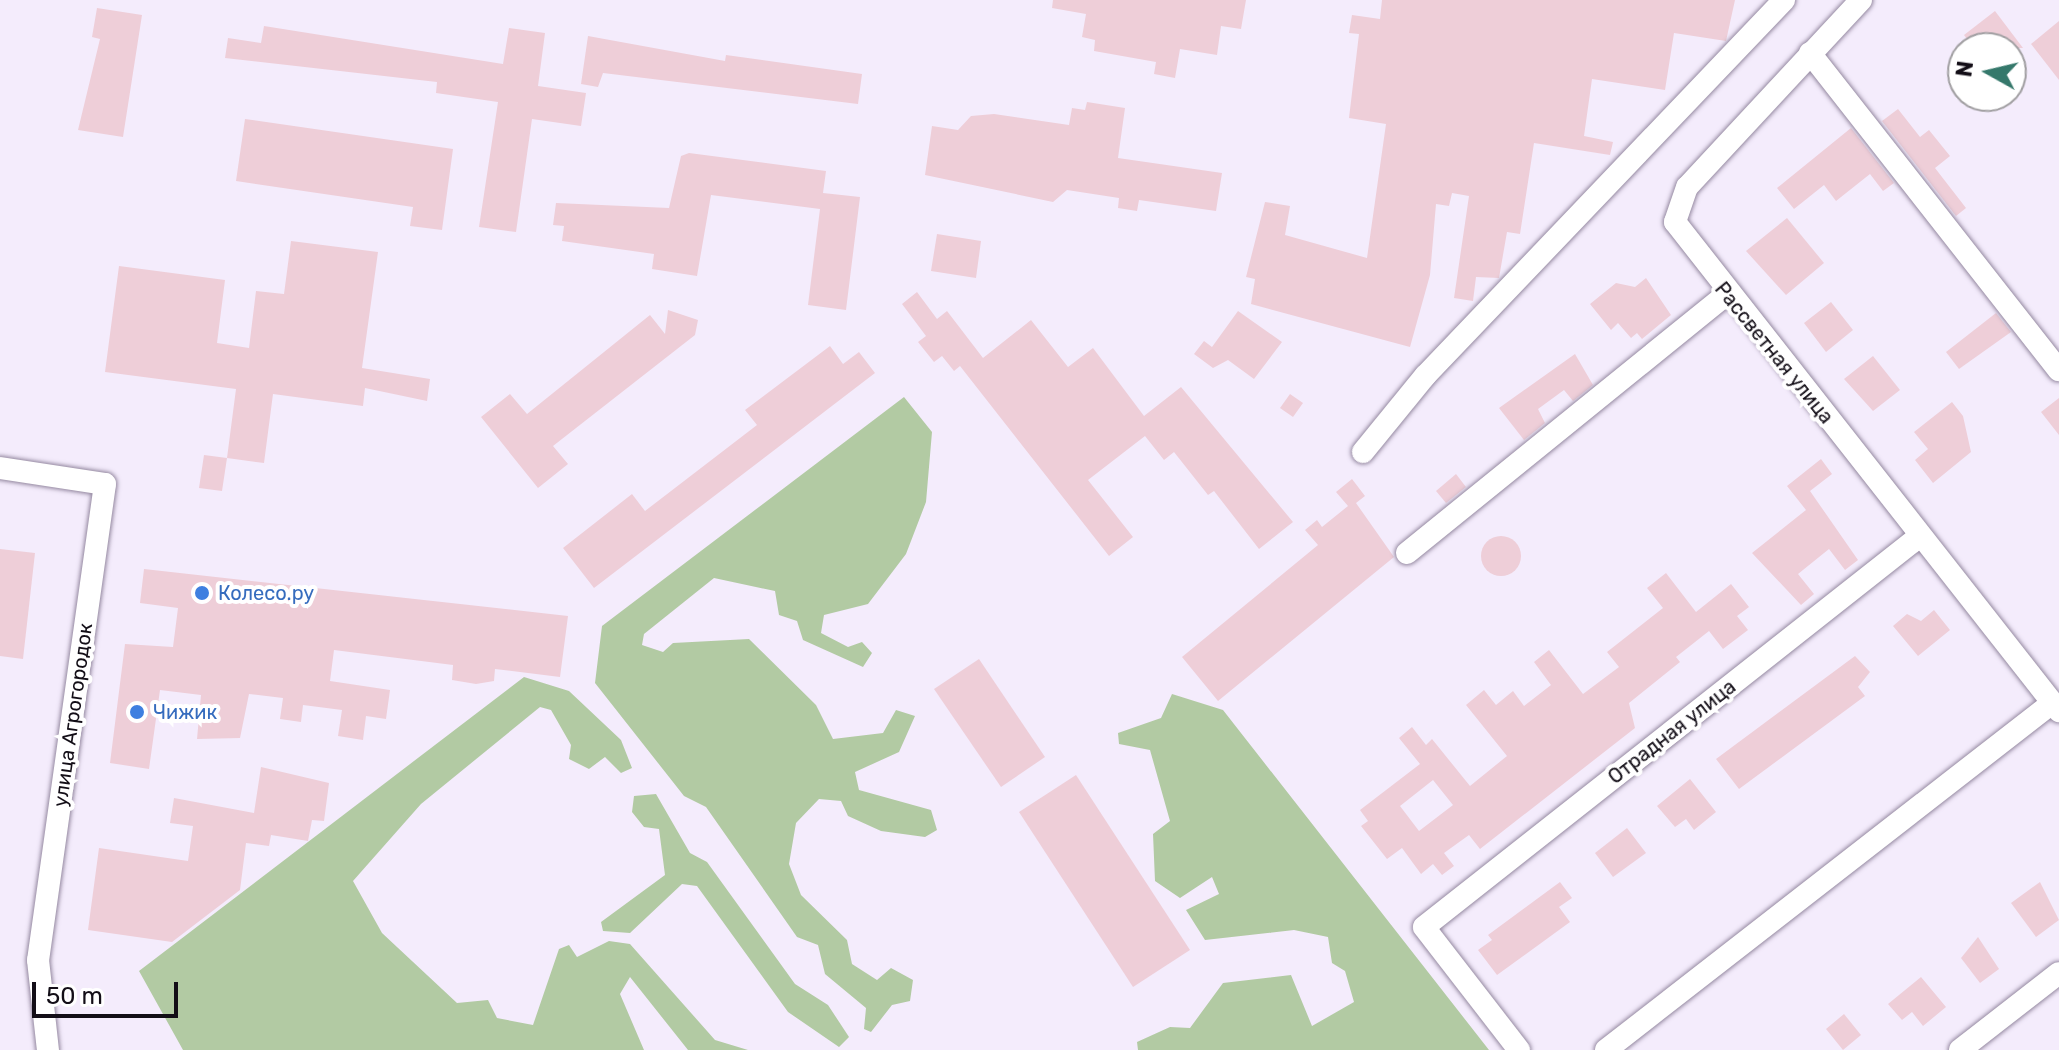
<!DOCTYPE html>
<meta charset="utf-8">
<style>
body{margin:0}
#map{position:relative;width:2059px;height:1050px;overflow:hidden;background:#f4ecfc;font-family:Rubik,sans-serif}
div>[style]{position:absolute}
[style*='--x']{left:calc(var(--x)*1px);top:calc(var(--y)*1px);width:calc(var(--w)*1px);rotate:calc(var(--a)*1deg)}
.forest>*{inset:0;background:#b2caa3}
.building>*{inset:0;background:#eeced8}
.round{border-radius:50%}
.roads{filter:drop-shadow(0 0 2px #9589a1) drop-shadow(0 0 2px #9589a1)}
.minor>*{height:22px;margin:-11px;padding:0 11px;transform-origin:11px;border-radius:11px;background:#fff}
.dots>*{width:22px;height:22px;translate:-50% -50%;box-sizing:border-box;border:4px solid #fff;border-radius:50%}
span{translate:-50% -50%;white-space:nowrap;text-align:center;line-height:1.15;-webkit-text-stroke:8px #fff;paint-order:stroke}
.street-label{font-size:20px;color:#130e17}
.shop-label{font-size:20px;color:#366cbe}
.left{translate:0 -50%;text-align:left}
.north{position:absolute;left:1947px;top:32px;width:80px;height:80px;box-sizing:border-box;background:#fff;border:2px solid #a19fa2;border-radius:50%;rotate:278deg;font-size:22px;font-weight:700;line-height:32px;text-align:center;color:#130e17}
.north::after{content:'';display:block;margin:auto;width:28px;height:36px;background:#35786b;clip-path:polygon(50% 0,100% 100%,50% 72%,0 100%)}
.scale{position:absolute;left:32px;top:982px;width:146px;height:36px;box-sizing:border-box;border:4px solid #130e17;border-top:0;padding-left:10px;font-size:24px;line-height:28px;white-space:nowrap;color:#130e17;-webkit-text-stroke:6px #fff;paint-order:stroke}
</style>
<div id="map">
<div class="forest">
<i style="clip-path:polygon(904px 397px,932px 432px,926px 502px,906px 554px,868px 604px,824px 615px,821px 633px,848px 647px,862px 642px,872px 653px,863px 667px,803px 640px,797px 621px,779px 615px,775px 591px,714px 578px,644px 634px,642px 645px,663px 652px,673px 643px,749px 639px,816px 705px,833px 739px,883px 733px,896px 710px,915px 716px,899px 752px,855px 772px,859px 790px,931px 810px,937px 830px,925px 837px,881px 831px,848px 816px,841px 801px,819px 799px,796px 823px,789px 864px,801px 895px,847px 940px,852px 964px,877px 980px,891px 968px,913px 980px,910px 1001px,892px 1005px,871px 1032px,864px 1029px,866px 1008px,825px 974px,818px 945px,797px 937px,706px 807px,684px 796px,595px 683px,602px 626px)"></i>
<i style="clip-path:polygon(524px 677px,569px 691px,621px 740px,632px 768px,621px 773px,605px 757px,589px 769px,569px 759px,571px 745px,551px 710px,540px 707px,421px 804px,353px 881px,382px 933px,457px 1003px,488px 1000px,497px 1018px,533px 1025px,559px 949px,569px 945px,577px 957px,609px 941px,630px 944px,715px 1040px,748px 1050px,688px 1050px,630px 977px,620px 994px,644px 1050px,183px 1050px,139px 971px)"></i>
<i style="clip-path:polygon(1172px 694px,1223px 710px,1489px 1050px,1138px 1050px,1137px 1042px,1170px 1027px,1190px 1028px,1223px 983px,1291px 975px,1312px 1026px,1354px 1002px,1345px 971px,1332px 963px,1328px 937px,1294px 930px,1205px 940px,1186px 910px,1219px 894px,1212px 877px,1180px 898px,1155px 881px,1153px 834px,1170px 821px,1150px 750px,1119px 744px,1118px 733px,1161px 718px)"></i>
<i style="clip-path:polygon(656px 794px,690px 853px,707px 862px,795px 984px,828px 1005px,849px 1037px,839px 1047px,788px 1012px,697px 886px,682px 884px,630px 933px,603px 931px,601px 922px,665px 875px,659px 829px,644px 827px,632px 812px,634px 796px)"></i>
</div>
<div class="building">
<i style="clip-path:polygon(1053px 0,1246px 0,1241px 29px,1221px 26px,1217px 55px,1180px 49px,1175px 78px,1154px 74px,1156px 62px,1094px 51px,1095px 40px,1082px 37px,1086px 14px,1052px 8px)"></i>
<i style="clip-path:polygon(1382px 0,1735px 0,1726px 41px,1674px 33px,1665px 90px,1592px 79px,1584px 136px,1613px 142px,1610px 155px,1534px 143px,1520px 234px,1507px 232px,1499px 278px,1476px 277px,1473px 301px,1454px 298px,1469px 196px,1452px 193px,1449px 206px,1436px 204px,1430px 275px,1410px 347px,1251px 304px,1255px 279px,1246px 277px,1265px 202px,1290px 206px,1285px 235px,1367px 258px,1386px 124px,1349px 118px,1359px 34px,1349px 33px,1352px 15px,1380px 19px)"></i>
<i style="clip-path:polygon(97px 8px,142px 15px,123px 137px,78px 130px,100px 39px,92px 37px)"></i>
<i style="clip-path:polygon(1995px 11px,2023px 48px,1974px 48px,1964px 35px)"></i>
<i style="clip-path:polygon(2059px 21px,2059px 80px,2031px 44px)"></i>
<i style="clip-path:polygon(264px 26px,503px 64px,509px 28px,545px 33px,538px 86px,586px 93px,581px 126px,532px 119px,516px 232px,479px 227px,498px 102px,436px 93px,437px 82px,225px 58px,228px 38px,261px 43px)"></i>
<i style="clip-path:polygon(588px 36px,725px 61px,726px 55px,862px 74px,858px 104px,603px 73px,598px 87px,581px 84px)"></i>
<i style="clip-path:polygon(1087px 102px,1125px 108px,1118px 158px,1222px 173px,1216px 211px,1139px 200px,1137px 211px,1118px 208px,1119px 198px,1067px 190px,1053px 202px,925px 175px,932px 126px,958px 130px,971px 116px,994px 114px,1069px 125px,1072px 108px,1085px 110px)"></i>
<i style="clip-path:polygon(1898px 109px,1920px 137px,1929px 130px,1950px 156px,1935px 168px,1966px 208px,1956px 216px,1882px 121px)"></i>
<i style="clip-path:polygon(245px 119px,453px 149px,442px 230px,410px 226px,413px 207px,236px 181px)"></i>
<i style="clip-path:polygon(1851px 128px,1894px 183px,1883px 191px,1870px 174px,1836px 201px,1824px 185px,1794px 209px,1777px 188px)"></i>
<i style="clip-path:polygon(689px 153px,826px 171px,823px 193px,860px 197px,846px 310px,808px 305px,820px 209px,711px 195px,697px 276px,652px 269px,654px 254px,562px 241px,564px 226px,553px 225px,556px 203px,669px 208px,681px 156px)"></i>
<i style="clip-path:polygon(1787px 218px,1824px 263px,1786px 295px,1746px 251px)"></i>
<i style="clip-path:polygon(937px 234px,981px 241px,976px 278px,931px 271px)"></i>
<i style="clip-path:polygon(291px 241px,378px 252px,362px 368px,430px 379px,427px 401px,365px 388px,363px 406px,273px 394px,264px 463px,227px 458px,236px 389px,105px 372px,119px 266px,225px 280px,217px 343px,249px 348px,256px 291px,284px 294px)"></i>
<i style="clip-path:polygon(1646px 278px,1671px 315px,1642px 339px,1637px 333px,1631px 338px,1618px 323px,1611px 330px,1590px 304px,1616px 283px,1635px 287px)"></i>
<i style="clip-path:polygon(917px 292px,937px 319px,947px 311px,983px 358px,1031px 320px,1068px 367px,1093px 348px,1144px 416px,1181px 387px,1293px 522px,1259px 549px,1214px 491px,1208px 495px,1174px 452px,1164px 460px,1145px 436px,1088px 480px,1133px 537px,1109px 556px,960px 366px,954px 371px,942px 356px,934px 362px,918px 342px,926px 336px,902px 304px)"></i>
<i style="clip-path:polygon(1831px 302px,1853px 330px,1826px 352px,1804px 323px)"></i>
<i style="clip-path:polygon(668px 310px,698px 320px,695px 335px,553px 446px,568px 464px,538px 488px,481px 417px,510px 394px,527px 414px,650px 315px,665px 334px)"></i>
<i style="clip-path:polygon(1238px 311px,1282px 342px,1254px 379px,1228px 360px,1213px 368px,1194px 354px,1204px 341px,1212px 347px)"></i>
<i style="clip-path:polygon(1996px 313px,2011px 332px,1959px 369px,1946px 352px)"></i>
<i style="clip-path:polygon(830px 346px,843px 364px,859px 352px,875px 373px,594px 588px,563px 548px,632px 494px,645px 511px,757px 425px,745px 410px)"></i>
<i style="clip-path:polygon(1575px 354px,1593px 385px,1573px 401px,1564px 390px,1538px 409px,1545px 423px,1524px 440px,1499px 408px)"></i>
<i style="clip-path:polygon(1873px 356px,1900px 390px,1873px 411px,1844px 379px)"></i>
<i style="clip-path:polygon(1290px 394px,1303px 403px,1293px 417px,1280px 408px)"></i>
<i style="clip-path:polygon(2059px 398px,2059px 435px,2041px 412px)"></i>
<i style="clip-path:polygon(1952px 402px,1963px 416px,1971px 452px,1933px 483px,1915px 460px,1928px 449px,1914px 432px)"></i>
<i style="clip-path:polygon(204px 455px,227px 458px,222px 491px,199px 488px)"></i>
<i style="clip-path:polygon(1821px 459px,1832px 474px,1810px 491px,1858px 560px,1845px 570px,1829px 549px,1798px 574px,1814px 594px,1801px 605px,1752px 553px,1806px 510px,1787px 486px)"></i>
<i style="clip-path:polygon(1456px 474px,1466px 487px,1446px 503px,1436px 491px)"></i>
<i style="clip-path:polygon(1352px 479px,1365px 496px,1356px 503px,1394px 557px,1218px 701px,1182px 657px,1318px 545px,1305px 530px,1317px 520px,1322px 527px,1348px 506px,1336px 492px)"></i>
<i class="round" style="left:1481px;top:536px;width:40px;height:40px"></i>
<i style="clip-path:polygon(0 549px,35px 553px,23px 659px,0 656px)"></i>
<i style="clip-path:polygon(144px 569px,568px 616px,560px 677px,495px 669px,494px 681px,476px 684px,452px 680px,453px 665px,334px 650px,330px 681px,390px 690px,386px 719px,366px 716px,363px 740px,338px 736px,342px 710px,303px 705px,301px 722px,280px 719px,283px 698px,249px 694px,240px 738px,197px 739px,201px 695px,160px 690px,149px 769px,110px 763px,125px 644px,173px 647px,178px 608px,140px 603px)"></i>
<i style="clip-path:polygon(evenodd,1666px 573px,1696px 612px,1731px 584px,1749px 607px,1737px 616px,1748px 630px,1723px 649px,1709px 631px,1676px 657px,1680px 662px,1629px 703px,1635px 728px,1480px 849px,1469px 835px,1444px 853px,1454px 866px,1442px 875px,1433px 864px,1421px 874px,1402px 848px,1387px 859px,1361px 826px,1368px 821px,1360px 810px,1420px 764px,1399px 738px,1412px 727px,1426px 745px,1432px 739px,1470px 786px,1507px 756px,1466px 705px,1484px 690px,1496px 705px,1513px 691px,1524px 706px,1551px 685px,1534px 662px,1549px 650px,1583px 694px,1619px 667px,1607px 652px,1663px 608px,1647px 588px,1666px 573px,1433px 780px,1453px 805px,1419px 831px,1400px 806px,1433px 780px)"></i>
<i style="clip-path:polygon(1934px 610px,1950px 630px,1918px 656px,1893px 626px,1907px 614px,1921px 621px)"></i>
<i style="clip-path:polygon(1855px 656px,1870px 672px,1858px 687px,1865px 696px,1739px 789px,1716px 759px)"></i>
<i style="clip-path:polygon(979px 659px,1045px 757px,1001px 787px,934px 689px)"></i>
<i style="clip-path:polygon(261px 767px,329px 783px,324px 821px,312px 820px,308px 841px,271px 835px,269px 846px,246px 843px,240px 890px,172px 942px,88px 930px,99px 848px,188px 861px,193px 826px,170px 823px,174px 798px,254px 813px)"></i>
<i style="clip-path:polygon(1076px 775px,1190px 950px,1133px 987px,1019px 812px)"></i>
<i style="clip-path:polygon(1690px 779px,1716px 812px,1694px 830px,1686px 819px,1675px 827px,1657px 806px)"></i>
<i style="clip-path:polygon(1627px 828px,1646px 853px,1613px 877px,1595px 853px)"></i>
<i style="clip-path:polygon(1560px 882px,1572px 898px,1559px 907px,1570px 922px,1497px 975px,1478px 950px,1492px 940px,1488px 935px)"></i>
<i style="clip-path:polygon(2040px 882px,2059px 920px,2036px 937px,2011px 903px)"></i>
<i style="clip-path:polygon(1978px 937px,1999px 969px,1980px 983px,1961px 958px)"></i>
<i style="clip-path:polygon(1921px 977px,1946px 1007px,1923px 1026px,1912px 1012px,1902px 1020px,1888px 1004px)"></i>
<i style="clip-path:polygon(1844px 1014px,1861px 1035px,1843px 1050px,1826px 1029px)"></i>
</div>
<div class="roads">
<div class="minor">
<i style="--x:1861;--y:0;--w:255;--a:132.9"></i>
<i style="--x:1687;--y:187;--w:37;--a:109"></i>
<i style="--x:1675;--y:222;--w:622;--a:51.86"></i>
<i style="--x:1810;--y:53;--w:403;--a:51.9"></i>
<i style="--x:1363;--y:452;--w:98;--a:-50.8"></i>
<i style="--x:1425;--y:376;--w:520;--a:-46.32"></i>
<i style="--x:0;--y:468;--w:106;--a:8.7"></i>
<i style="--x:105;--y:484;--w:481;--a:98"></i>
<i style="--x:38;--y:960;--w:91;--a:83.7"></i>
<i style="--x:1407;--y:553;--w:412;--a:-39"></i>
<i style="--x:1519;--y:1050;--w:155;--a:-127.7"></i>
<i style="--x:1424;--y:927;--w:632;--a:-38.25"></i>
<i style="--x:1606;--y:1050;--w:565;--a:-37.88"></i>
<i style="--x:1960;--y:1050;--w:125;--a:-37.9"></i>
</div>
</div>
<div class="dots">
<i style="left:202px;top:593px;background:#3f7fe0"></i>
<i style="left:137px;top:712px;background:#3f7fe0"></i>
</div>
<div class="street-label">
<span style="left:1774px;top:353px;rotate:51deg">Рассветная улица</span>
<span style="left:73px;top:715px;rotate:-82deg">улица Агрогородок</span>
<span style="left:1672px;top:732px;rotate:-38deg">Отрадная улица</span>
</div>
<div class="shop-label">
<span class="left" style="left:218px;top:593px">Колесо.ру</span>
<span class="left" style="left:153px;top:712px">Чижик</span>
</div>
<div class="north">N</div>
<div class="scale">50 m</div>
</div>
